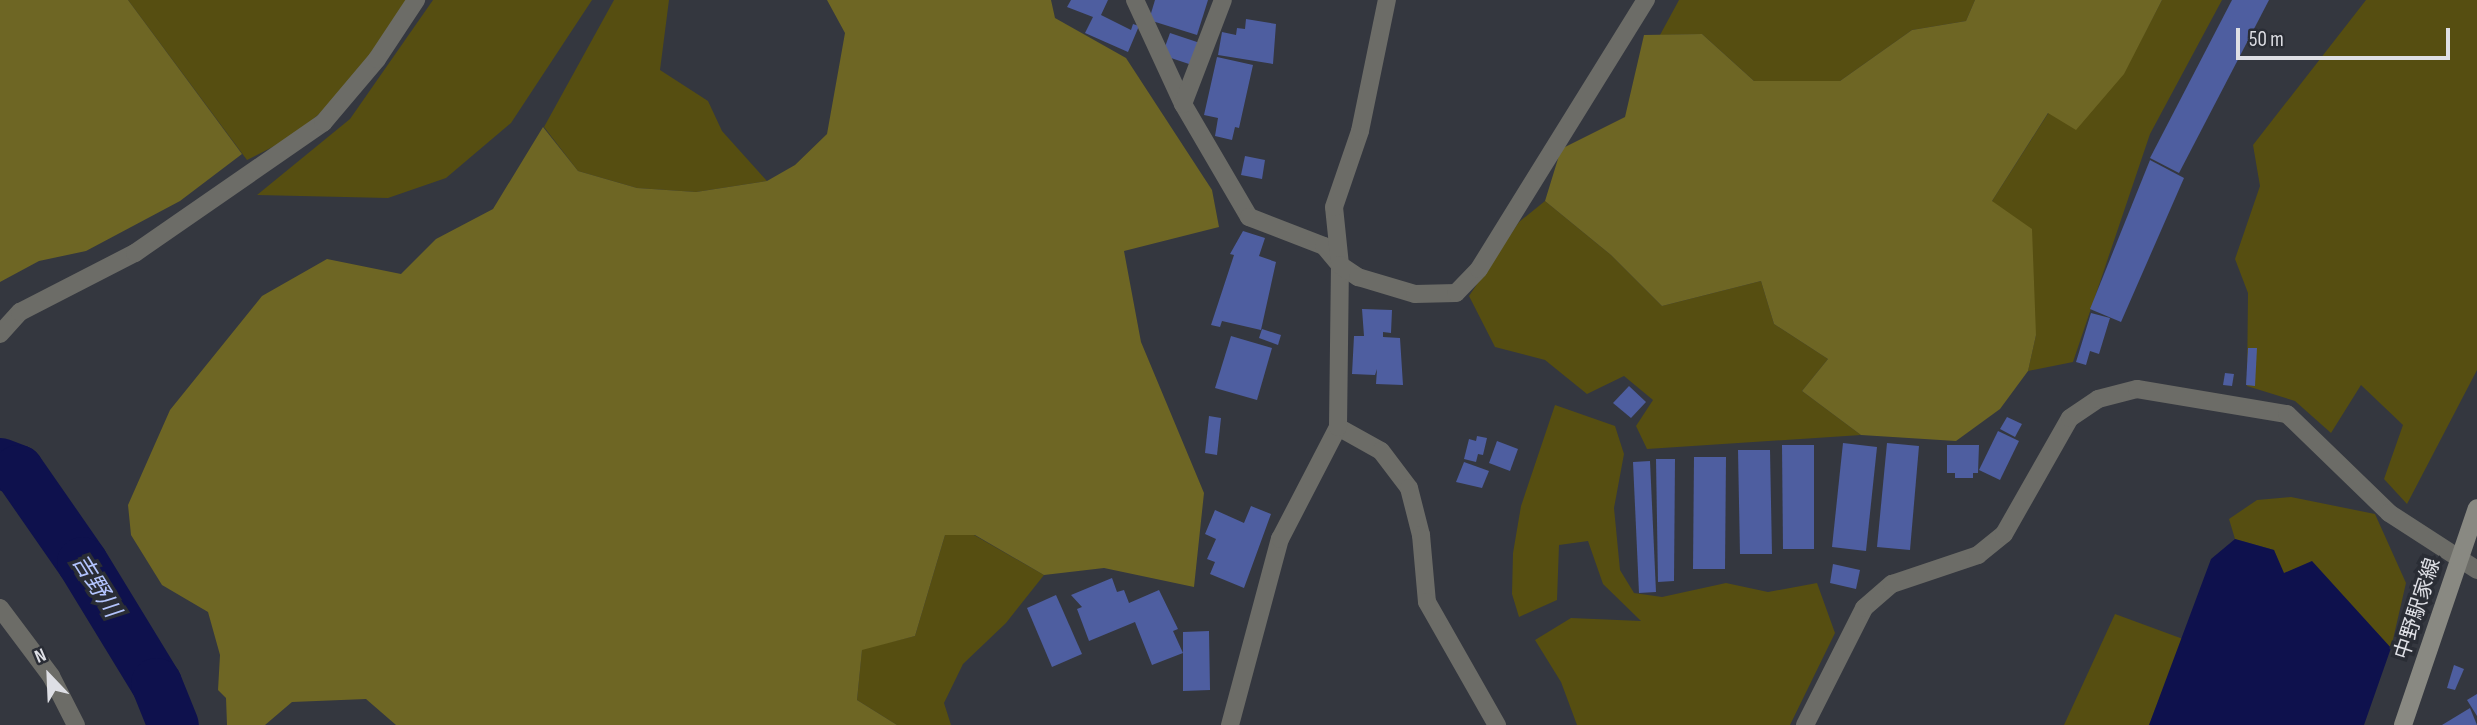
<!DOCTYPE html>
<meta charset="utf-8">
<style>
body{margin:0}
#map{position:relative;width:2477px;height:725px;overflow:hidden;background:#34373f;font-family:"Sofia Sans Condensed","Noto Sans JP",sans-serif}
div>[style]{position:absolute}
[style*='--x']{left:calc(var(--x)*1px);top:calc(var(--y)*1px);width:calc(var(--w)*1px);rotate:calc(var(--a)*1deg)}
.green>*{inset:0;background:#564e11}
.forest>*{inset:0;background:#6e6624}
.water>*{inset:0;background:#0e114d}
.river>*{height:51px;margin:-25.5px;padding:0 25.5px;transform-origin:25.5px;border-radius:25.5px;background:#0e114d}
.building>*{inset:0;background:#4e5ea0}
.minor>*{height:18px;margin:-9px;padding:0 9px;transform-origin:9px;border-radius:9px;background:#6c6c67}
.tertiary>*{height:18px;margin:-9px;padding:0 9px;transform-origin:9px;border-radius:9px;background:#6c6c67}
.secondary>*{height:18px;margin:-9px;padding:0 9px;transform-origin:9px;border-radius:9px;background:#898982}
span{translate:-50% -50%;white-space:nowrap;text-align:center;line-height:1.15;-webkit-text-stroke:7px #2a2d35;paint-order:stroke}
.street-label{font-size:21px;color:#dedfe5}
.water-label{font-size:23px;color:#b3c4fd;font-style:italic}
.north{position:absolute;left:14px;top:641px;width:70px;height:70px;-webkit-text-stroke:5px #2a2d35;paint-order:stroke;rotate:337deg;font-size:19px;font-weight:700;line-height:28px;text-align:center;color:#dedfe5}
.north::after{content:'';display:block;margin:auto;width:24px;height:32px;background:#dedfe5;clip-path:polygon(50% 0,100% 100%,50% 72%,0 100%)}
.scale{position:absolute;left:2236px;top:28px;width:214px;height:32px;box-sizing:border-box;border:4px solid #dedfe5;border-top:0;padding-left:9px;font-size:21px;line-height:24px;white-space:nowrap;color:#dedfe5;-webkit-text-stroke:5px #2a2d35;paint-order:stroke}
</style>
<div id="map">
<div class="green">
<i style="clip-path:polygon(128px 0,407px 0,362px 69px,325px 109px,292px 137px,247px 160px)"></i>
<i style="clip-path:polygon(433px 0,592px 0,511px 123px,446px 178px,388px 198px,257px 195px,350px 119px)"></i>
<i style="clip-path:polygon(614px 0,669px 0,660px 70px,708px 101px,722px 131px,767px 181px,696px 192px,637px 188px,578px 171px,544px 127px)"></i>
<i style="clip-path:polygon(1679px 0,1975px 0,1966px 21px,1912px 30px,1840px 81px,1754px 81px,1702px 34px,1660px 35px)"></i>
<i style="clip-path:polygon(2162px 0,2222px 0,2150px 134px,2073px 362px,2028px 371px,2036px 335px,1992px 201px,2049px 112px,2123px 74px)"></i>
<i style="clip-path:polygon(2366px 0,2477px 0,2477px 370px,2407px 504px,2384px 479px,2403px 425px,2361px 385px,2331px 433px,2295px 401px,2247px 386px,2248px 293px,2235px 259px,2260px 186px,2253px 145px)"></i>
<i style="clip-path:polygon(1545px 201px,1611px 255px,1662px 306px,1761px 281px,1774px 324px,1828px 359px,1802px 391px,1861px 435px,1647px 449px,1636px 426px,1653px 400px,1624px 376px,1587px 394px,1545px 360px,1495px 347px,1469px 296px,1519px 222px)"></i>
<i style="clip-path:polygon(1555px 405px,1615px 426px,1624px 454px,1614px 508px,1620px 570px,1634px 593px,1662px 597px,1726px 583px,1768px 592px,1817px 583px,1835px 633px,1790px 725px,1577px 725px,1561px 682px,1535px 640px,1571px 618px,1641px 621px,1603px 584px,1588px 541px,1559px 545px,1557px 600px,1519px 617px,1512px 594px,1513px 553px,1521px 506px)"></i>
<i style="clip-path:polygon(2291px 497px,2375px 514px,2406px 583px,2391px 648px,2312px 562px,2283px 574px,2274px 550px,2235px 539px,2229px 519px,2257px 500px)"></i>
<i style="clip-path:polygon(945px 535px,974px 535px,1044px 575px,1006px 623px,963px 664px,944px 703px,951px 725px,897px 725px,857px 700px,862px 649px,915px 636px)"></i>
<i style="clip-path:polygon(2115px 614px,2183px 639px,2149px 725px,2064px 725px)"></i>
</div>
<div class="forest">
<i style="clip-path:polygon(0 0,128px 0,242px 154px,180px 201px,86px 251px,39px 261px,0 282px)"></i>
<i style="clip-path:polygon(827px 0,1051px 0,1055px 18px,1126px 58px,1212px 190px,1219px 227px,1124px 251px,1141px 342px,1204px 493px,1194px 587px,1104px 568px,1044px 575px,975px 535px,945px 535px,915px 636px,862px 650px,857px 700px,897px 725px,396px 725px,366px 699px,292px 702px,265px 725px,227px 725px,226px 698px,218px 690px,220px 655px,208px 612px,162px 585px,131px 535px,128px 505px,170px 410px,262px 296px,327px 259px,401px 274px,436px 239px,493px 209px,543px 127px,578px 171px,637px 188px,696px 192px,767px 181px,795px 165px,827px 134px,845px 33px)"></i>
<i style="clip-path:polygon(1975px 0,2162px 0,2124px 74px,2076px 130px,2048px 113px,1992px 201px,2032px 229px,2036px 335px,2028px 371px,2000px 409px,1956px 441px,1861px 435px,1802px 391px,1828px 359px,1774px 324px,1761px 281px,1662px 306px,1611px 255px,1545px 201px,1561px 149px,1625px 117px,1644px 35px,1702px 34px,1754px 81px,1840px 81px,1912px 30px,1966px 21px)"></i>
</div>
<div class="water">
<i style="clip-path:polygon(2235px 539px,2274px 550px,2284px 573px,2312px 561px,2391px 648px,2364px 725px,2149px 725px,2211px 559px)"></i>
</div>
<div class="river">
<i style="--x:0;--y:463;--w:19;--a:21"></i>
<i style="--x:18;--y:470;--w:112;--a:55.2"></i>
<i style="--x:82;--y:562;--w:142;--a:58.6"></i>
<i style="--x:156;--y:683;--w:45;--a:68"></i>
</div>
<div class="building">
<i style="clip-path:polygon(1071px 0,1108px 0,1101px 15px,1131px 30px,1133px 24px,1139px 26px,1128px 52px,1085px 33px,1093px 17px,1067px 7px)"></i>
<i style="clip-path:polygon(1155px 0,1208px 0,1197px 35px,1149px 20px)"></i>
<i style="clip-path:polygon(2232px 0,2269px 0,2179px 173px,2150px 158px)"></i>
<i style="clip-path:polygon(1246px 19px,1276px 24px,1273px 64px,1218px 55px,1222px 32px,1236px 35px,1237px 28px,1245px 29px)"></i>
<i style="clip-path:polygon(1170px 33px,1203px 44px,1195px 66px,1162px 55px)"></i>
<i style="clip-path:polygon(1217px 57px,1253px 65px,1239px 128px,1235px 127px,1232px 140px,1215px 136px,1218px 118px,1204px 115px)"></i>
<i style="clip-path:polygon(1245px 156px,1265px 160px,1262px 179px,1241px 175px)"></i>
<i style="clip-path:polygon(2150px 160px,2184px 178px,2121px 322px,2090px 309px)"></i>
<i style="clip-path:polygon(1243px 231px,1265px 238px,1259px 256px,1276px 262px,1261px 330px,1222px 321px,1220px 327px,1211px 325px,1234px 255px,1230px 254px)"></i>
<i style="clip-path:polygon(1362px 309px,1392px 310px,1391px 333px,1383px 332px,1383px 337px,1400px 338px,1403px 385px,1376px 384px,1377px 369px,1375px 375px,1352px 374px,1354px 336px,1364px 336px)"></i>
<i style="clip-path:polygon(2091px 313px,2110px 318px,2099px 354px,2090px 351px,2086px 365px,2076px 362px)"></i>
<i style="clip-path:polygon(1262px 329px,1281px 335px,1278px 345px,1259px 338px)"></i>
<i style="clip-path:polygon(1231px 336px,1272px 348px,1257px 400px,1215px 388px)"></i>
<i style="clip-path:polygon(2248px 348px,2257px 348px,2255px 386px,2246px 385px)"></i>
<i style="clip-path:polygon(2225px 373px,2234px 374px,2232px 386px,2223px 385px)"></i>
<i style="clip-path:polygon(1629px 386px,1646px 402px,1631px 418px,1613px 403px)"></i>
<i style="clip-path:polygon(1209px 416px,1221px 418px,1217px 455px,1205px 453px)"></i>
<i style="clip-path:polygon(2007px 417px,2022px 424px,2015px 437px,2000px 429px)"></i>
<i style="clip-path:polygon(1998px 431px,2019px 441px,2000px 480px,1979px 470px)"></i>
<i style="clip-path:polygon(1477px 436px,1487px 438px,1483px 455px,1478px 454px,1476px 462px,1464px 459px,1469px 439px,1476px 441px)"></i>
<i style="clip-path:polygon(1497px 441px,1518px 449px,1510px 471px,1489px 463px)"></i>
<i style="clip-path:polygon(1843px 443px,1877px 447px,1866px 551px,1832px 547px)"></i>
<i style="clip-path:polygon(1887px 443px,1919px 446px,1910px 550px,1877px 547px)"></i>
<i style="clip-path:polygon(1782px 445px,1814px 445px,1814px 549px,1783px 549px)"></i>
<i style="clip-path:polygon(1947px 445px,1979px 445px,1978px 473px,1973px 473px,1973px 478px,1955px 478px,1955px 473px,1947px 473px)"></i>
<i style="clip-path:polygon(1738px 450px,1770px 450px,1772px 554px,1740px 554px)"></i>
<i style="clip-path:polygon(1694px 457px,1726px 457px,1725px 569px,1693px 569px)"></i>
<i style="clip-path:polygon(1656px 459px,1675px 459px,1674px 581px,1658px 582px)"></i>
<i style="clip-path:polygon(1650px 461px,1656px 592px,1639px 593px,1633px 462px)"></i>
<i style="clip-path:polygon(1464px 462px,1489px 471px,1482px 488px,1456px 482px)"></i>
<i style="clip-path:polygon(1251px 506px,1271px 514px,1244px 588px,1210px 574px,1215px 562px,1207px 559px,1216px 539px,1205px 534px,1215px 510px,1244px 523px)"></i>
<i style="clip-path:polygon(1833px 564px,1860px 570px,1856px 589px,1830px 583px)"></i>
<i style="clip-path:polygon(1112px 578px,1117px 592px,1124px 590px,1129px 603px,1159px 590px,1178px 629px,1173px 631px,1183px 653px,1183px 632px,1209px 631px,1210px 690px,1183px 691px,1183px 653px,1152px 665px,1135px 622px,1089px 641px,1077px 609px,1082px 607px,1071px 595px)"></i>
<i style="clip-path:polygon(1056px 595px,1082px 654px,1052px 667px,1027px 608px)"></i>
<i style="clip-path:polygon(2454px 665px,2464px 669px,2455px 690px,2447px 688px)"></i>
<i style="clip-path:polygon(2477px 694px,2477px 716px,2467px 700px)"></i>
<i style="clip-path:polygon(2470px 708px,2477px 725px,2442px 725px)"></i>
</div>
<div class="minor">
<i style="--x:1135;--y:0;--w:115;--a:65.2"></i>
<i style="--x:1183;--y:104;--w:131;--a:59.7"></i>
<i style="--x:1249;--y:217;--w:80;--a:21.1"></i>
<i style="--x:1324;--y:246;--w:25;--a:50"></i>
<i style="--x:1183;--y:104;--w:111;--a:-69"></i>
<i style="--x:0;--y:334;--w:30;--a:-48"></i>
<i style="--x:20;--y:312;--w:129;--a:-27.2"></i>
<i style="--x:135;--y:253;--w:229;--a:-34.7"></i>
<i style="--x:323;--y:123;--w:84;--a:-49.8"></i>
<i style="--x:377;--y:59;--w:71;--a:-56.5"></i>
<i style="--x:1338;--y:427;--w:49;--a:29.2"></i>
<i style="--x:1381;--y:451;--w:46;--a:52.9"></i>
<i style="--x:1409;--y:488;--w:49;--a:75.7"></i>
<i style="--x:1421;--y:535;--w:67;--a:84.9"></i>
<i style="--x:1427;--y:602;--w:142;--a:60.4"></i>
<i style="--x:1230;--y:725;--w:193;--a:-75"></i>
<i style="--x:1280;--y:539;--w:126;--a:-62.6"></i>
<i style="--x:1338;--y:427;--w:162;--a:-89.3"></i>
<i style="--x:1340;--y:265;--w:58;--a:-95.9"></i>
<i style="--x:1334;--y:207;--w:80;--a:-71.1"></i>
<i style="--x:1360;--y:131;--w:134;--a:-78.4"></i>
<i style="--x:1805;--y:725;--w:131;--a:-63.2"></i>
<i style="--x:1864;--y:608;--w:37;--a:-41"></i>
<i style="--x:1892;--y:584;--w:91;--a:-18.6"></i>
<i style="--x:1978;--y:555;--w:33;--a:-39"></i>
<i style="--x:2004;--y:534;--w:133;--a:-60.4"></i>
<i style="--x:2070;--y:418;--w:34;--a:-34"></i>
<i style="--x:2098;--y:399;--w:40;--a:-14.4"></i>
<i style="--x:2137;--y:389;--w:152;--a:9.5"></i>
<i style="--x:2287;--y:414;--w:142;--a:44.1"></i>
<i style="--x:2389;--y:513;--w:105;--a:32.9"></i>
</div>
<div class="tertiary">
<i style="--x:1340;--y:265;--w:22;--a:34"></i>
<i style="--x:1358;--y:277;--w:59;--a:16.6"></i>
<i style="--x:1415;--y:294;--w:41;--a:-1.4"></i>
<i style="--x:1456;--y:293;--w:33;--a:-46"></i>
<i style="--x:1479;--y:269;--w:317;--a:-58.2"></i>
<i style="--x:0;--y:608;--w:85;--a:53.1"></i>
<i style="--x:51;--y:676;--w:55;--a:63"></i>
</div>
<div class="secondary">
<i style="--x:2403;--y:725;--w:229;--a:-71.2"></i>
</div>
<div class="street-label">
<span style="left:2418px;top:609px;rotate:-72deg">中野駅家線</span>
</div>
<div class="water-label">
<span style="left:96px;top:586px;rotate:58deg">吉野川</span>
</div>
<div class="north">N</div>
<div class="scale">50 m</div>
</div>
